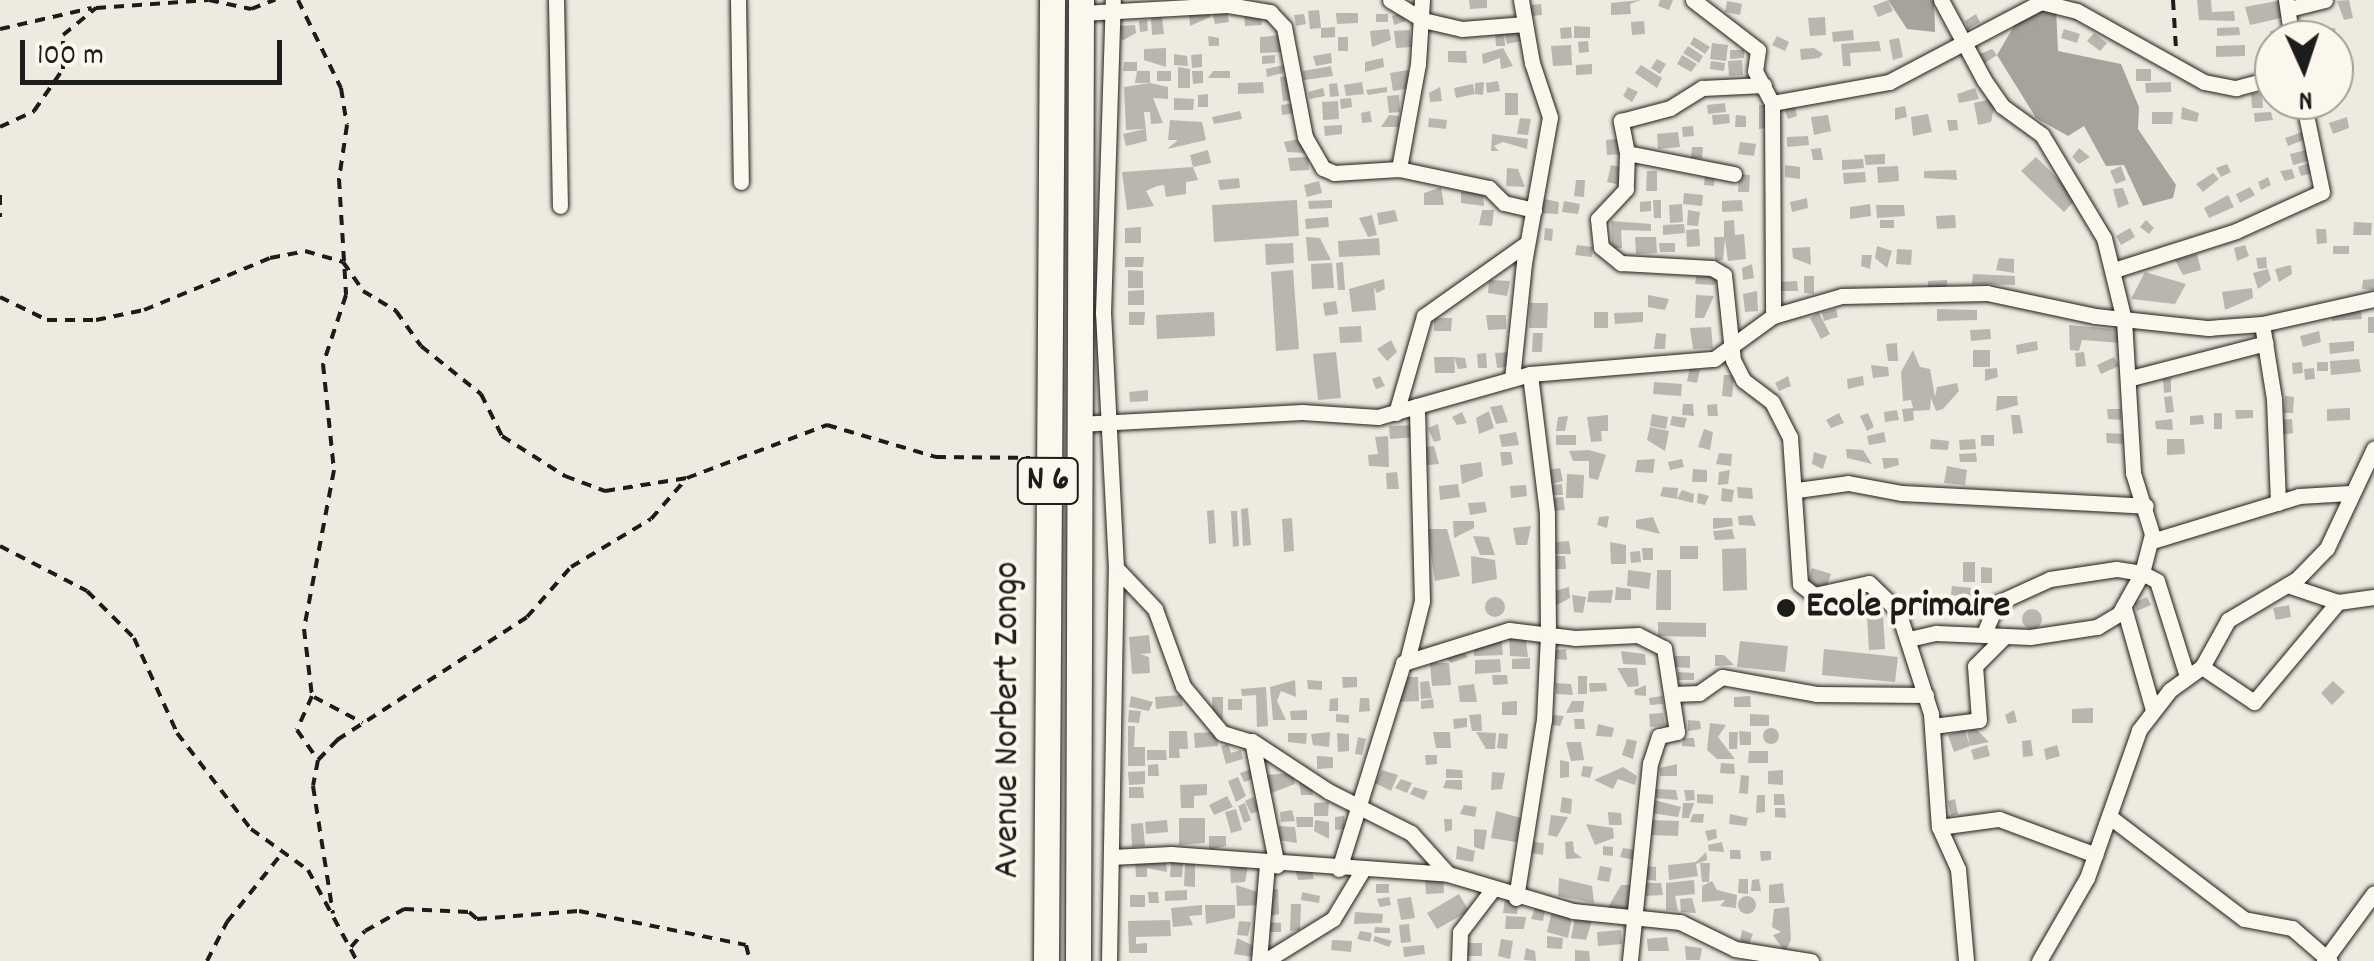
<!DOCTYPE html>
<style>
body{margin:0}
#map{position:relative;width:2374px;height:961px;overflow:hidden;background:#eeeadf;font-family:Dekko,sans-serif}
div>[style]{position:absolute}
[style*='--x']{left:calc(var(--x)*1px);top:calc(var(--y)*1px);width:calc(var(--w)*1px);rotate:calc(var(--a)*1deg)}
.water>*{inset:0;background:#a6a39d}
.building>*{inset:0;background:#b9b6af}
.round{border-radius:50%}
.path>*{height:4px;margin-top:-2px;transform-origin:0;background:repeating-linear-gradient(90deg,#1c1c1c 0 10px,transparent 0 18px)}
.roads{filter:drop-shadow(0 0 2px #1c1c1c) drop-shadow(0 0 2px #1c1c1c)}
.street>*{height:15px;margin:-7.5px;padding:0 7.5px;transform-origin:7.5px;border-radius:7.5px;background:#fbf7ec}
.primary>*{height:25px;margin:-12.5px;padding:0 12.5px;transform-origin:12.5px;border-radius:12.5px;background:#fbf7ec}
.dots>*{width:28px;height:28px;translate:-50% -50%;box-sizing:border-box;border:5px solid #fbf7ec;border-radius:50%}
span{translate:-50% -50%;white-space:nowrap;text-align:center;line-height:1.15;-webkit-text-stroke:8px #fbf7ec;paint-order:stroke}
.shield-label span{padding:2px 8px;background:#fbf7ec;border:2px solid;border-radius:8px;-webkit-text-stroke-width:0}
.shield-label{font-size:35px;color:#1c1c1c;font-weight:700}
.poi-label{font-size:38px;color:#1c1c1c;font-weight:700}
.left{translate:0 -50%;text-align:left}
.street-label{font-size:38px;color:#1c1c1c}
.north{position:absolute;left:2254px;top:20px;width:100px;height:100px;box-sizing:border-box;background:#fbf7ec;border:2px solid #a29f99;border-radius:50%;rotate:177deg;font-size:28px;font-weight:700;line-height:40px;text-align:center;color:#1c1c1c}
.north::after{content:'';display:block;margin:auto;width:35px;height:45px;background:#1c1c1c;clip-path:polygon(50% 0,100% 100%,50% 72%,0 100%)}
.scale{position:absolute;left:20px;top:40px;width:262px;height:45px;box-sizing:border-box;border:5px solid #1c1c1c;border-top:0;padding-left:12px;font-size:30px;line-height:35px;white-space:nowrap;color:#1c1c1c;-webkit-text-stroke:8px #fbf7ec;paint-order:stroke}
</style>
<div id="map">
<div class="water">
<i style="clip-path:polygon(1888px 0,1934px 0,1935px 32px,1907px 29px)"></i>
<i style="clip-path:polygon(2048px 6px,2056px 9px,2058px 51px,2121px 64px,2139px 107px,2138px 129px,2176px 185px,2173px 198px,2143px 206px,2124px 165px,2106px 166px,2084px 126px,2068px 136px,2036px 118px,1997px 55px,2018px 19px)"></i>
</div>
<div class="building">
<i style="clip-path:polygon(1469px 0,1487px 0,1487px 8px,1470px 9px)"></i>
<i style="clip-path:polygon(1641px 0,1630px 4px,1631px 14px,1611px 15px,1611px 3px)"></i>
<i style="clip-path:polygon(1660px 0,1673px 0,1669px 10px,1658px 6px)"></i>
<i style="clip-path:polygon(1888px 0,1893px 11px,1878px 17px,1873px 6px)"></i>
<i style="clip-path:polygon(2197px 0,2211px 0,2212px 12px,2234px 11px,2235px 21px,2199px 20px)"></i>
<i style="clip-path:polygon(2282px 0,2286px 17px,2250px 25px,2245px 7px)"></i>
<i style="clip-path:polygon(2349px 0,2353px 18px,2344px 20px,2337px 1px)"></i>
<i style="clip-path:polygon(1727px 1px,1742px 4px,1740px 15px,1725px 12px)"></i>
<i style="clip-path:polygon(1541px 4px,1542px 15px,1531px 16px,1531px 5px)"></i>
<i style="clip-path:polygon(1252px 10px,1253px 17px,1261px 17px,1262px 25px,1245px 26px,1244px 11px)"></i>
<i style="clip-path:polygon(1319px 10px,1321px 28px,1310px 29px,1308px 11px)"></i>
<i style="clip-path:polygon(1210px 11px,1210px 17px,1190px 26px,1189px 12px)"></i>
<i style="clip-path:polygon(1227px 12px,1229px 22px,1215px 24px,1213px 15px)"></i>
<i style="clip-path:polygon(1403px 12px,1406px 21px,1394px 25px,1392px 16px)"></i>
<i style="clip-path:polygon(1336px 13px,1358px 13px,1358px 23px,1337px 24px)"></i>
<i style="clip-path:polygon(1304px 14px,1306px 24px,1296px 26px,1294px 15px)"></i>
<i style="clip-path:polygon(1376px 14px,1388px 14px,1388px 22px,1376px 22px)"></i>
<i style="clip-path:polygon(1976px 14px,1980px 22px,1968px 29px,1965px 21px)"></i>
<i style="clip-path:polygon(1162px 17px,1164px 34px,1152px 35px,1151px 18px)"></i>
<i style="clip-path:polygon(1825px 17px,1826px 35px,1810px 36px,1808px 18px)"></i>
<i style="clip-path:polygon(1147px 20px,1148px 31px,1140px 32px,1139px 21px)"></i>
<i style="clip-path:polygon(1644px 21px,1645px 34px,1632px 35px,1631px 22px)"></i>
<i style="clip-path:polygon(1135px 25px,1136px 33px,1122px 41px,1120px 26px)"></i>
<i style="clip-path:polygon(1574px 26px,1590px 27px,1590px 38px,1574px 38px)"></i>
<i style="clip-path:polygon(1335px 27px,1335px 37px,1321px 38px,1321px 28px)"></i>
<i style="clip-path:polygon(1571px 27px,1572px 38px,1561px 39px,1560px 28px)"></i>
<i style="clip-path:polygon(2239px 27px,2240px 35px,2217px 36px,2217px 28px)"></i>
<i style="clip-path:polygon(2335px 28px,2336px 40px,2321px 40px,2321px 29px)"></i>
<i style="clip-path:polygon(1389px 29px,1391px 40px,1372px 47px,1370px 31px)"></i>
<i style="clip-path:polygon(1519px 29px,1521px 41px,1507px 44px,1504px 32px)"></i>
<i style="clip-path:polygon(2064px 29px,2080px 34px,2077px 43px,2061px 38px)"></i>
<i style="clip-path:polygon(2284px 29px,2286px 39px,2271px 40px,2270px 31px)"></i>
<i style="clip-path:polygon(1410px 30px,1411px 47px,1396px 48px,1394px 31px)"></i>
<i style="clip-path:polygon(1853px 30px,1854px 40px,1833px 42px,1832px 32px)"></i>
<i style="clip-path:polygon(1495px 31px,1504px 31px,1505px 46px,1496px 46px)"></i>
<i style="clip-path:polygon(2094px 33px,2107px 43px,2100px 51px,2087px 41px)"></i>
<i style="clip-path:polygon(1282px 35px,1282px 52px,1260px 53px,1260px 37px)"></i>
<i style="clip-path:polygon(1208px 36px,1219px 38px,1219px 46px,1209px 46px)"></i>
<i style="clip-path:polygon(1777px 36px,1789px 42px,1785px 51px,1772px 45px)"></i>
<i style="clip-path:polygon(1338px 37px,1348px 37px,1348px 51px,1338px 51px)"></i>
<i style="clip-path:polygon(1694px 37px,1710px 47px,1705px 54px,1690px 44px)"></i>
<i style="clip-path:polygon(1899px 38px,1903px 57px,1893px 60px,1889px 40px)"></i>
<i style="clip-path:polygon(1588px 41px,1589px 52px,1579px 53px,1578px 42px)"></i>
<i style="clip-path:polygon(1879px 41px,1881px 51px,1850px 53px,1851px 66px,1843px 66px,1841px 44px)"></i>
<i style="clip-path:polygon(1712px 43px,1728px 45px,1726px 61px,1710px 59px)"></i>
<i style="clip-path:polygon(1571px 45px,1572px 65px,1553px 66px,1551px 46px)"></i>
<i style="clip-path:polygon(2245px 45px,2245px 56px,2216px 57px,2216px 46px)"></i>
<i style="clip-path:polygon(1688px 46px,1703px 56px,1699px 63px,1683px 53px)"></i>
<i style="clip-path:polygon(1166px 48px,1166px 67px,1144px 60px,1144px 49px)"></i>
<i style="clip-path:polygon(1503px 48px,1513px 66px,1501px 69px,1500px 58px,1483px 64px,1482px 54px)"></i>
<i style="clip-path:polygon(1814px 48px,1823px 54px,1819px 58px,1801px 60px,1800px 49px)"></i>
<i style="clip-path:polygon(1992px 49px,1997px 55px,1985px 63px,1980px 54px)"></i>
<i style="clip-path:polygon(1730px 50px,1744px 50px,1744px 58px,1730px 59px)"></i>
<i style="clip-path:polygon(1448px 51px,1466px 51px,1467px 63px,1448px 62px)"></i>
<i style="clip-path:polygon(1331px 53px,1332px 63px,1316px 66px,1313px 56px)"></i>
<i style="clip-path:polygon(1174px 54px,1187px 56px,1188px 66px,1174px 65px)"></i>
<i style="clip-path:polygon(1202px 54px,1202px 67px,1192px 68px,1191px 55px)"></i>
<i style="clip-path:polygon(1275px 55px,1275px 63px,1262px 64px,1262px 56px)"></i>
<i style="clip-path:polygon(1682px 55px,1697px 64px,1691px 72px,1677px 64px)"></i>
<i style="clip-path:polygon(1383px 58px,1384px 67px,1365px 72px,1365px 62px)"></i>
<i style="clip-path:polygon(1657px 59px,1666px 64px,1660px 74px,1651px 68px)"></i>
<i style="clip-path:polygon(1742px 60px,1743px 75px,1729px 76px,1728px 61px)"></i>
<i style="clip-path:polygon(1711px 61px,1725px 63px,1724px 71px,1710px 69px)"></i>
<i style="clip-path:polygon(1124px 62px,1137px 62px,1137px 71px,1123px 71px)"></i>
<i style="clip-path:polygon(1592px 64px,1592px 74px,1576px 75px,1576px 65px)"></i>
<i style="clip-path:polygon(1284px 65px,1283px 73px,1267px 77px,1266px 69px)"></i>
<i style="clip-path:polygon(1641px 65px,1662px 78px,1657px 88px,1635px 73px)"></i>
<i style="clip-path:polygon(1331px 66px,1333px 76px,1304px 80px,1303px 71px)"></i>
<i style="clip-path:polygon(1178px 67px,1190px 69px,1190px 88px,1178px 88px)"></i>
<i style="clip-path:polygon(2136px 69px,2151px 69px,2151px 81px,2136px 81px)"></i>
<i style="clip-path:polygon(1408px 70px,1411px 88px,1393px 91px,1390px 73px)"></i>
<i style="clip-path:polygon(2334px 70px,2343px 70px,2343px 82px,2334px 82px)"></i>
<i style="clip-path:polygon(1137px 71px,1150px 71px,1150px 83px,1135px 83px)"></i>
<i style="clip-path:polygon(1157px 71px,1171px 71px,1171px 81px,1157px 81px)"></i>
<i style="clip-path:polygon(1192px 71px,1203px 71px,1203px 83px,1193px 84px)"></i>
<i style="clip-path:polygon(1213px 71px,1230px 71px,1230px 78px,1208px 78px)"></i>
<i style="clip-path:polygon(1291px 76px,1294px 100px,1283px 101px,1280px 77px)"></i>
<i style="clip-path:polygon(1498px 81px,1500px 91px,1487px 93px,1486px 83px)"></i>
<i style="clip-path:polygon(1263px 82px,1264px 93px,1238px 94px,1238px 83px)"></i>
<i style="clip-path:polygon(1362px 82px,1364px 94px,1346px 96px,1344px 85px)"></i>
<i style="clip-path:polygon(1484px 82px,1483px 95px,1475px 94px,1475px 83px)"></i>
<i style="clip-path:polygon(2171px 82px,2171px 92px,2146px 93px,2145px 83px)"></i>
<i style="clip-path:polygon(1150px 83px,1168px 87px,1168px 99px,1153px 98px,1163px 123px,1151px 124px,1150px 112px,1144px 112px,1147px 141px,1126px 146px,1123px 134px,1145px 129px,1126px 130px,1124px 87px)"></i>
<i style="clip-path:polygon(1337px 83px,1339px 96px,1330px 97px,1329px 84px)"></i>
<i style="clip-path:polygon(1473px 84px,1475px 94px,1456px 98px,1454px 88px)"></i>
<i style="clip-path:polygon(1387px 87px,1387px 92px,1368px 95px,1366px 90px)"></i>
<i style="clip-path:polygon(1440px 87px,1442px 101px,1430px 102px,1429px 93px)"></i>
<i style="clip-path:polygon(1628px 87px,1638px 92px,1632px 102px,1623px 96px)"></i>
<i style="clip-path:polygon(1323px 88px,1325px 96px,1310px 99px,1308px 92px)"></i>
<i style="clip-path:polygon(1975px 88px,1979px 99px,1959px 103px,1957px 94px)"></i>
<i style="clip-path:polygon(1505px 93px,1518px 93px,1518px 115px,1505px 115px)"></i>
<i style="clip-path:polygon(2262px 93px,2263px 108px,2252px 108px,2251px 94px)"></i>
<i style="clip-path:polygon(1208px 94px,1208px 107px,1198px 107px,1198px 95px)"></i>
<i style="clip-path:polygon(1399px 95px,1400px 112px,1389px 113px,1387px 96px)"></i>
<i style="clip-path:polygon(1174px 98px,1194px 99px,1193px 110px,1174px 110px)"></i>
<i style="clip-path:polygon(1351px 98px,1352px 107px,1341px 109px,1340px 99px)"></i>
<i style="clip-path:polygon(1996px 98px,1991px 122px,1978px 125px,1974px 103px)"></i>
<i style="clip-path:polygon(1338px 101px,1339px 119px,1323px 120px,1322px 102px)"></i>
<i style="clip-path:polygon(1295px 103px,1296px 113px,1282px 115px,1281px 105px)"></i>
<i style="clip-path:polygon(1725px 103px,1726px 112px,1708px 114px,1707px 105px)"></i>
<i style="clip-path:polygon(1759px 105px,1768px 105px,1767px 128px,1759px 129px)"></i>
<i style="clip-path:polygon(1795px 106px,1797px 116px,1788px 119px,1784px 108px)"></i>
<i style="clip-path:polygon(1905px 106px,1907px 117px,1895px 120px,1895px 108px)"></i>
<i style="clip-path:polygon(2182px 107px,2199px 113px,2197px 122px,2181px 119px)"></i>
<i style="clip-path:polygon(1240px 111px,1242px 119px,1214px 124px,1212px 117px)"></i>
<i style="clip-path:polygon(1370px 111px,1372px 122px,1362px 123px,1361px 113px)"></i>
<i style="clip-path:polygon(2152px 112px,2173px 112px,2172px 124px,2152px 124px)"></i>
<i style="clip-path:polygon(2271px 112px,2273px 120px,2255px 122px,2254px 113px)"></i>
<i style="clip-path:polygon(1729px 114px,1730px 123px,1713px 125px,1712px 115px)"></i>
<i style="clip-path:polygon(1928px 114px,1932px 132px,1913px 136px,1911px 117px)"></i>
<i style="clip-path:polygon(1389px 115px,1399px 116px,1399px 127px,1381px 127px)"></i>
<i style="clip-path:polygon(1736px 115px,1746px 116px,1746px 127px,1735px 127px)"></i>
<i style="clip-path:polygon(1828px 115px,1831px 131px,1814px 135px,1811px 117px)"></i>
<i style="clip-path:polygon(2347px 117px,2349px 128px,2333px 134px,2329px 123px)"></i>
<i style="clip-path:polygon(1429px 118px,1447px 120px,1446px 129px,1428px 127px)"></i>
<i style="clip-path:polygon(1520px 118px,1531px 119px,1528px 135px,1517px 134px)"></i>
<i style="clip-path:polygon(1170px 120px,1202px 122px,1206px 140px,1167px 149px,1178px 140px,1168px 140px)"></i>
<i style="clip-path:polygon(1947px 120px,1957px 120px,1958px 130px,1949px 131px)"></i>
<i style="clip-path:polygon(1342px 125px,1342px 134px,1325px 136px,1324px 126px)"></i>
<i style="clip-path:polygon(1693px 126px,1694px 136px,1683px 137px,1682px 127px)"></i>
<i style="clip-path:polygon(2308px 130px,2311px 137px,2288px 146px,2285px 138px)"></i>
<i style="clip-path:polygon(1678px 132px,1680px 147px,1658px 149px,1657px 134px)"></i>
<i style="clip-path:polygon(1492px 134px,1528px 139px,1527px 149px,1503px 142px,1494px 146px,1499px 151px,1491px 151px)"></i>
<i style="clip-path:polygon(1808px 136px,1809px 145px,1787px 147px,1787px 137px)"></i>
<i style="clip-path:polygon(1303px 138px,1307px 153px,1287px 152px,1284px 142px)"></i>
<i style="clip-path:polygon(1617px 139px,1625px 154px,1607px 155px,1606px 140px)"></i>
<i style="clip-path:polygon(1740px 142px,1756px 144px,1754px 156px,1738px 154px)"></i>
<i style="clip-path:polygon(1692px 147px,1703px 147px,1702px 158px,1691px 158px)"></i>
<i style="clip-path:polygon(1821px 148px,1823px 160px,1813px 160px,1811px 149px)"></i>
<i style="clip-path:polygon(2079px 148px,2090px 157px,2079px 164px,2072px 157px)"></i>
<i style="clip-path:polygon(1208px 150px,1211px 163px,1193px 167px,1198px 180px,1186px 182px,1186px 194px,1166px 197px,1164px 185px,1157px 186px,1146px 191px,1154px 206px,1127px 210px,1122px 172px,1193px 167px,1190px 155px)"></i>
<i style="clip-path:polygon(2306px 150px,2309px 161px,2293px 165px,2290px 154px)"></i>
<i style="clip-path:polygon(1885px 154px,1885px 164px,1866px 165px,1864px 155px)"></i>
<i style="clip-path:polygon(1308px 157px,1309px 170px,1290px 171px,1288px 158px)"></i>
<i style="clip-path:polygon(2036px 157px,2077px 198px,2064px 212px,2021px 171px)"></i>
<i style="clip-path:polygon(1863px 159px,1864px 168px,1842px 170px,1842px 160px)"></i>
<i style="clip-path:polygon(2309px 163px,2312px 173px,2301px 176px,2298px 167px)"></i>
<i style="clip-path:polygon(2227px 164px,2231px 172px,2221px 177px,2216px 168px)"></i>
<i style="clip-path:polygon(1611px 165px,1624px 168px,1620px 185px,1607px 182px)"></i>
<i style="clip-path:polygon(1785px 165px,1800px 167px,1800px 179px,1785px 177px)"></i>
<i style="clip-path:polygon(1898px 166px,1899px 181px,1878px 183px,1877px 167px)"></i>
<i style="clip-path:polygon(2121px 166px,2126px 180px,2116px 184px,2110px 171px)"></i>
<i style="clip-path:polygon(1507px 168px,1518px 169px,1525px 187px,1506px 186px)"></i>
<i style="clip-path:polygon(2292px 169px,2295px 178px,2285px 181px,2280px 171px)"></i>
<i style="clip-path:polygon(1956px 170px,1957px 180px,1924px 178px,1924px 171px)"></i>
<i style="clip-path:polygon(1647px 171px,1657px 171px,1657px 191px,1646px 191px)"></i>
<i style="clip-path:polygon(1865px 172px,1866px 182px,1844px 184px,1843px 173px)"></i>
<i style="clip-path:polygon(2213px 173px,2219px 179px,2203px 192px,2196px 184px)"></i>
<i style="clip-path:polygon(1705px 174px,1715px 175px,1714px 186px,1704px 185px)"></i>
<i style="clip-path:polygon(1739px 174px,1750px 175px,1749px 192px,1738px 192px)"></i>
<i style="clip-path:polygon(2268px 177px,2271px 185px,2261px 190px,2258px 182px)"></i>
<i style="clip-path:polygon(1239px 178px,1240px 188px,1220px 190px,1218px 180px)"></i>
<i style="clip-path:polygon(1576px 180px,1585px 180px,1584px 197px,1574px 196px)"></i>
<i style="clip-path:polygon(1319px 181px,1322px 193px,1307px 197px,1304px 185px)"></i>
<i style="clip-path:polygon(1441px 187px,1444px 205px,1424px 205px,1424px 193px)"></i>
<i style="clip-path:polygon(2250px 187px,2255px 195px,2240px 203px,2236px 194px)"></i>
<i style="clip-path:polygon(2123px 188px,2129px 204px,2118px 208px,2113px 189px)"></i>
<i style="clip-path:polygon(1461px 192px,1483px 192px,1484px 206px,1461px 203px)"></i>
<i style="clip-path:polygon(1684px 193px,1703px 195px,1702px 206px,1683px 204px)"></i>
<i style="clip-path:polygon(2228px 195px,2234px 207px,2209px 218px,2204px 208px)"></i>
<i style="clip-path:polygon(1807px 198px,1808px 208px,1792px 212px,1790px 202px)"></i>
<i style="clip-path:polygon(1544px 199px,1559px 202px,1558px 214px,1541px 213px)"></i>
<i style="clip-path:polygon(1297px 200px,1299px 236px,1214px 242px,1212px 205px)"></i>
<i style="clip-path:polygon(1332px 200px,1332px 208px,1309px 209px,1308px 201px)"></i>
<i style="clip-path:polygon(1653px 200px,1661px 200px,1661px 218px,1654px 218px)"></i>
<i style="clip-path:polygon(1742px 200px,1743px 211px,1722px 212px,1722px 201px)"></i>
<i style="clip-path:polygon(1564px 201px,1580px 204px,1578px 214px,1562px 212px)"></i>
<i style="clip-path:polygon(1651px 201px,1651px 211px,1640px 212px,1640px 202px)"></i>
<i style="clip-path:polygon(1682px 204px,1683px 222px,1670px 223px,1669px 205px)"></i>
<i style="clip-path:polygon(1870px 204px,1871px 216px,1850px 219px,1850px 207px)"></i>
<i style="clip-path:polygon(1876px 205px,1904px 205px,1905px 216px,1877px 218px)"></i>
<i style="clip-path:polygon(1395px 210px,1398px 221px,1379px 225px,1377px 213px)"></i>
<i style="clip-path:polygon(1482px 210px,1494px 210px,1492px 226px,1479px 225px)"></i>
<i style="clip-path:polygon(1688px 210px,1700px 212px,1698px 226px,1687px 225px)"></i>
<i style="clip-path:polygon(1372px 215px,1377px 235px,1368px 237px,1359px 218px)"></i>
<i style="clip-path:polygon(1955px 215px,1956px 228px,1937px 229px,1936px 216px)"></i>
<i style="clip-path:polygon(1328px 217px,1329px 227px,1306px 229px,1305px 219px)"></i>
<i style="clip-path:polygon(1734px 220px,1735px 235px,1744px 234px,1746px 259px,1728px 261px,1725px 239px,1723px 260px,1715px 261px,1714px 237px,1724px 237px,1724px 221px)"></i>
<i style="clip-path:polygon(1880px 220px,1894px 220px,1894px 228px,1880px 228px)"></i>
<i style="clip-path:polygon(2146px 220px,2154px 228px,2149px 234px,2140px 227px)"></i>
<i style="clip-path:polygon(1611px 221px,1651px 224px,1651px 231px,1621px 230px,1622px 248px,1612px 249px)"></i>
<i style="clip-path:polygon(2354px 222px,2372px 223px,2371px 235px,2353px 235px)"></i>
<i style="clip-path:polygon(1684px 224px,1685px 233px,1663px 235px,1663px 225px)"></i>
<i style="clip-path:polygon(1141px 227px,1141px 243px,1125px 243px,1125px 228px)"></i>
<i style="clip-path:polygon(1545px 228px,1553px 229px,1552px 241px,1544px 240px)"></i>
<i style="clip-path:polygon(2130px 228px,2135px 237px,2121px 245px,2116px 236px)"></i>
<i style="clip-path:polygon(1699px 229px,1700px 246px,1687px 247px,1686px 230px)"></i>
<i style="clip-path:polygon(2316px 229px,2326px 229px,2327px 243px,2317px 244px)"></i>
<i style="clip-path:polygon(1306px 237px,1320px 238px,1331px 260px,1308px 261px)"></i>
<i style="clip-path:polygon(1635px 237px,1656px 237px,1657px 253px,1636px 254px)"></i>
<i style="clip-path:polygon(1379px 238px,1380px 255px,1339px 257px,1338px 241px)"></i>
<i style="clip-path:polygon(1293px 243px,1294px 263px,1266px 265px,1265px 244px)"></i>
<i style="clip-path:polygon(1659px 243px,1675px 243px,1675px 252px,1660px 252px)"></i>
<i style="clip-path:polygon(1577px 245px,1593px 247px,1592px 257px,1575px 255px)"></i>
<i style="clip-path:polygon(2245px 245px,2249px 256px,2237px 261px,2234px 248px)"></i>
<i style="clip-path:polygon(1877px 246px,1892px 251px,1887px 268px,1875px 258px)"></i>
<i style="clip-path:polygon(2333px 246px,2349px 246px,2349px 254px,2333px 254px)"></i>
<i style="clip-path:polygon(1810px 247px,1811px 265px,1793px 258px,1792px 248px)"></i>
<i style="clip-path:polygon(1897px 249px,1912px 250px,1911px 265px,1896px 264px)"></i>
<i style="clip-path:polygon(2197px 254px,2201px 270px,2183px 275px,2175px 260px)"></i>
<i style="clip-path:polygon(1862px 255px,1872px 255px,1870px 269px,1861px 266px)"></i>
<i style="clip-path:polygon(1125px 257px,1144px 257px,1143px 267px,1125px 267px)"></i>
<i style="clip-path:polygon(2266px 257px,2267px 268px,2258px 269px,2256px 258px)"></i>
<i style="clip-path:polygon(1999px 258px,2014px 259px,2014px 273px,1996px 270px)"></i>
<i style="clip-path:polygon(1343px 262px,1345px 290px,1338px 290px,1336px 263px)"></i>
<i style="clip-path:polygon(1332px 263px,1334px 288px,1312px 289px,1311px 264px)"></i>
<i style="clip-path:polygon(1752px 264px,1754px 278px,1743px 280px,1742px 268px)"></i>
<i style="clip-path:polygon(2291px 265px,2292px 274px,2279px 282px,2275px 269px)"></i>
<i style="clip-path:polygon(1698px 267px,1717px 269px,1715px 285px,1695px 284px)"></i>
<i style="clip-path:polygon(2268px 269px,2271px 280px,2258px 289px,2253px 273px)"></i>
<i style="clip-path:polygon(1128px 270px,1143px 271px,1143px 288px,1128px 288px)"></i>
<i style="clip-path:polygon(1293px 270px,1299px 349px,1276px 351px,1271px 272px)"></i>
<i style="clip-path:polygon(2145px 272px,2186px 284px,2175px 304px,2131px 299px)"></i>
<i style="clip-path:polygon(1973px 274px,2015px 276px,2015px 285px,1972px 284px)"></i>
<i style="clip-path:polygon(1804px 276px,1814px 276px,1814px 294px,1804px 293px)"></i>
<i style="clip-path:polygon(1384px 279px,1385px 289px,1377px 293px,1374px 287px,1376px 310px,1352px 312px,1349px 289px)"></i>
<i style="clip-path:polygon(2374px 279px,2374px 290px,2362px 289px,2363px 280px)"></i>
<i style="clip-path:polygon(1489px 280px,1510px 281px,1507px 296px,1488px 293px)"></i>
<i style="clip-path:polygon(1947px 280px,1947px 289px,1928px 290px,1928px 281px)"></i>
<i style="clip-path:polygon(1797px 281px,1798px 291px,1779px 291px,1778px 282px)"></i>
<i style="clip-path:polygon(2252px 288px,2253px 298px,2225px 310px,2222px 292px)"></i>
<i style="clip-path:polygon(1144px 290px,1144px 305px,1128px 305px,1128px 291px)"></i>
<i style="clip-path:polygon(1757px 291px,1758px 311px,1745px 312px,1743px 294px)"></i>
<i style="clip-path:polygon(1648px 295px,1669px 299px,1665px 310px,1648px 307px)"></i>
<i style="clip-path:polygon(1696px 295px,1714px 296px,1704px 318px,1695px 318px)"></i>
<i style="clip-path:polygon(1336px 301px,1338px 314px,1325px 316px,1323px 303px)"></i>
<i style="clip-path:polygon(1530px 303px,1548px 303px,1547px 328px,1529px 328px)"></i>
<i style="clip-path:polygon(1836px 309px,1838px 317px,1824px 321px,1822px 313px)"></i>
<i style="clip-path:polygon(1937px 309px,1977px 310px,1977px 320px,1937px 321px)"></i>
<i style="clip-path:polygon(2361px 310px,2362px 319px,2332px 321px,2331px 312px)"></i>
<i style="clip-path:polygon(1129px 312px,1145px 312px,1144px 325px,1129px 325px)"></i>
<i style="clip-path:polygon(1214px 312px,1215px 336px,1157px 339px,1156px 315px)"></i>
<i style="clip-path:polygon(1594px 312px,1608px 312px,1608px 328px,1594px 328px)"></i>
<i style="clip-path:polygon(1643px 312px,1643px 322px,1615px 324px,1614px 313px)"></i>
<i style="clip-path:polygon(1819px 313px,1830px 334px,1821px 339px,1810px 318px)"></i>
<i style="clip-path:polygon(1486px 315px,1506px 315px,1506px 329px,1488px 330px)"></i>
<i style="clip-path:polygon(2368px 317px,2374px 317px,2374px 333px,2368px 333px)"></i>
<i style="clip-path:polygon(1434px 318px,1452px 318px,1451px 331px,1434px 331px)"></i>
<i style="clip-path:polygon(2069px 325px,2123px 330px,2122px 343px,2082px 340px,2079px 351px,2070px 350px)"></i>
<i style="clip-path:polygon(1361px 326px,1362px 342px,1340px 343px,1339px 327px)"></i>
<i style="clip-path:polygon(1711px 327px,1713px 348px,1693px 349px,1690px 328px)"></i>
<i style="clip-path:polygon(1990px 329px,1991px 339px,1971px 341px,1970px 330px)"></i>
<i style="clip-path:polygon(2319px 331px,2321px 342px,2303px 347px,2300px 336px)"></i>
<i style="clip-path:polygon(1533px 333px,1543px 333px,1542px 352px,1532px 352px)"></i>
<i style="clip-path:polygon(1656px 333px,1666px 334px,1665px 349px,1654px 349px)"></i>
<i style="clip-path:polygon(1391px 340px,1397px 352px,1387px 361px,1377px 349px)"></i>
<i style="clip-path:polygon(2037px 341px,2038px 350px,2017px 354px,2016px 345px)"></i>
<i style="clip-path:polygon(2354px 341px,2354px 351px,2330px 354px,2329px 343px)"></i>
<i style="clip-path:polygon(1897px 343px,1898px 361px,1888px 361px,1886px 344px)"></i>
<i style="clip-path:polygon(1913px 350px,1920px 367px,1930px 369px,1935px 397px,1937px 387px,1957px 383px,1959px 391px,1943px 409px,1936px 411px,1931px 398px,1930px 410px,1913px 411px,1914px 420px,1904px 422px,1902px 409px,1913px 408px,1911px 400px,1903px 401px,1901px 372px)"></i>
<i style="clip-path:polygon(1973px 350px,1990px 350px,1990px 367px,1973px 367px)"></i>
<i style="clip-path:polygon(1336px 352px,1341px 398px,1318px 400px,1313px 354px)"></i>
<i style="clip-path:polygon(1513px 352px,1514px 366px,1497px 368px,1495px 353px)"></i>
<i style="clip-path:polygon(2084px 352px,2086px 366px,2076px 367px,2075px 353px)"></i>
<i style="clip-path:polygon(1486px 353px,1487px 368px,1478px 368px,1477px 354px)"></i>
<i style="clip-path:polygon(1434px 357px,1454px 357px,1455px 373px,1435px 373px)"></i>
<i style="clip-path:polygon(1454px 357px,1465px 358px,1467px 368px,1458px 369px)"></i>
<i style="clip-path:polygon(2114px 357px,2119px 366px,2101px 374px,2097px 365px)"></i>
<i style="clip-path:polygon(2359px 359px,2361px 372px,2331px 375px,2330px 361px)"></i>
<i style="clip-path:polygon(2302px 362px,2303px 373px,2293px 374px,2292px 363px)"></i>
<i style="clip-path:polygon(2317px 362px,2328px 362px,2328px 371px,2317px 371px)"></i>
<i style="clip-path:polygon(1871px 365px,1888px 367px,1889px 376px,1873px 378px)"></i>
<i style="clip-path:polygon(1690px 368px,1700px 370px,1697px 383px,1687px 381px)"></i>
<i style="clip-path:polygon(1997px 368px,1998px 377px,1985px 381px,1985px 369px)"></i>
<i style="clip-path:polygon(2314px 368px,2315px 379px,2305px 380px,2304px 369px)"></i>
<i style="clip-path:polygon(1724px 375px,1734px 375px,1732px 397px,1722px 396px)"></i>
<i style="clip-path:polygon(1380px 376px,1385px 386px,1376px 389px,1372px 379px)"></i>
<i style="clip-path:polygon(1788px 376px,1791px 386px,1779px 391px,1775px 383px)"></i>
<i style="clip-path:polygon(1863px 376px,1864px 385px,1848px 389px,1847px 379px)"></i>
<i style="clip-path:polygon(2171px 378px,2171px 392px,2164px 393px,2163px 379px)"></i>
<i style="clip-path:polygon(1654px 382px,1682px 384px,1681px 396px,1653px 394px)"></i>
<i style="clip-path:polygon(1148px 390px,1148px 401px,1130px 402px,1129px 392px)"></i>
<i style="clip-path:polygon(1997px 396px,2017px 396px,2018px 405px,1996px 411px)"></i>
<i style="clip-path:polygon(2172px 396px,2174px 412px,2166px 413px,2164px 397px)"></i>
<i style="clip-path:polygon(2285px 396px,2294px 397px,2293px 413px,2284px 413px)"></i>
<i style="clip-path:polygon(1683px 404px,1693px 404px,1694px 416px,1682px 415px)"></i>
<i style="clip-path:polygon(1717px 404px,1718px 416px,1708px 416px,1707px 405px)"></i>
<i style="clip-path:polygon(1502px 405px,1508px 422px,1496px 424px,1490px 407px)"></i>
<i style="clip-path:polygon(2350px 408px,2350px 420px,2327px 421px,2327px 409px)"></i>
<i style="clip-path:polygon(2107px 409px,2121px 409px,2121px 420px,2108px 419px)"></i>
<i style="clip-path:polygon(1897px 410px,1899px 420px,1885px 422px,1884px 412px)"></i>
<i style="clip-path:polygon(2235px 410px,2253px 410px,2253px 418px,2236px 419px)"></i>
<i style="clip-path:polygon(1489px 411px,1494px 428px,1479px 434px,1476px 418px)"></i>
<i style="clip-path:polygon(1462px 412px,1467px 423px,1457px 425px,1452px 417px)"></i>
<i style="clip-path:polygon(1839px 413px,1844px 423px,1831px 428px,1826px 420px)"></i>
<i style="clip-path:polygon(1868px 413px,1874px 427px,1867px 431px,1860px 416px)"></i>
<i style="clip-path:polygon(2214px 413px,2222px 413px,2222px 429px,2214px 429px)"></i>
<i style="clip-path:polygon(1652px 414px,1668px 417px,1666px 429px,1650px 426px)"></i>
<i style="clip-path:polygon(1608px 415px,1608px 431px,1601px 431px,1602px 441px,1591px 442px,1587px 417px)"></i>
<i style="clip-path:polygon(2011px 415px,2020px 415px,2023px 433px,2013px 434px)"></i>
<i style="clip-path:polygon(2203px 415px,2204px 424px,2190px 425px,2190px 416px)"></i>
<i style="clip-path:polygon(1568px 416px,1565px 431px,1556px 431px,1558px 417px)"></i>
<i style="clip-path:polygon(1672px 416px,1687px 418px,1684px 428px,1670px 425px)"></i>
<i style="clip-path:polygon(2172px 419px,2173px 430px,2156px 429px,2155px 421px)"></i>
<i style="clip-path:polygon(2292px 419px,2293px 433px,2282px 435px,2281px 420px)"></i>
<i style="clip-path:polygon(1438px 424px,1441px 440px,1434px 442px,1428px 428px)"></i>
<i style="clip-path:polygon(1415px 425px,1415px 437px,1390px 439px,1389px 426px)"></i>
<i style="clip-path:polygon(1650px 427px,1669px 431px,1665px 451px,1647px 440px)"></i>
<i style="clip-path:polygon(1704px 429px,1713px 432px,1710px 450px,1698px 447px)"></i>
<i style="clip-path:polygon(1516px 432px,1519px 445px,1502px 447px,1499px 435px)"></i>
<i style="clip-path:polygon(1884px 432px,1886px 442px,1869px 445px,1867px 436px)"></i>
<i style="clip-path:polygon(2106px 433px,2123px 434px,2123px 444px,2107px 443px)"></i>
<i style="clip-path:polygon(1556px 435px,1576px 435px,1576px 445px,1556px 445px)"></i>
<i style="clip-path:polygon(1981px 435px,1994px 435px,1994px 446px,1981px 446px)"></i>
<i style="clip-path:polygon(1388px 436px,1389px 467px,1369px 466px,1368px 455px,1378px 454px,1375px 437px)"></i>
<i style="clip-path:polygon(1931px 439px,1949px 441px,1948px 450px,1930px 449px)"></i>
<i style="clip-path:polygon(1975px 439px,1976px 449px,1960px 450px,1959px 440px)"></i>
<i style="clip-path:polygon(2167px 439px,2184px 439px,2185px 454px,2167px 455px)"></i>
<i style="clip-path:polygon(1434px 446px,1439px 464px,1427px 465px,1424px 447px)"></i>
<i style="clip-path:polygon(1846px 449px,1863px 450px,1872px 464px,1847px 458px)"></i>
<i style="clip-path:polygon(1589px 450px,1606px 455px,1598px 480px,1589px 478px,1589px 461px,1573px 461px,1569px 451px)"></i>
<i style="clip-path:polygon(1500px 452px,1511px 452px,1513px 464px,1502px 466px)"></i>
<i style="clip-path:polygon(1814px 452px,1827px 456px,1823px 469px,1812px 464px)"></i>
<i style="clip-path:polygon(1719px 453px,1732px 454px,1731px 466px,1716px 464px)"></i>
<i style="clip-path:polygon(1976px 453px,1977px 462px,1960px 462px,1959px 454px)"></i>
<i style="clip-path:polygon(1882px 458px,1898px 458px,1899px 465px,1884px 469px)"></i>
<i style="clip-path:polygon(1655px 459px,1653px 473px,1635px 472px,1637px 460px)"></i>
<i style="clip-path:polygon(1682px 459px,1684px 467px,1670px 470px,1668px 462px)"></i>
<i style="clip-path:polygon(1481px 462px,1483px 476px,1462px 484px,1460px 465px)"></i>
<i style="clip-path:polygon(1947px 466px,1967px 470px,1965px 485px,1944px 483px)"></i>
<i style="clip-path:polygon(1560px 468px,1563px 481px,1550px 485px,1548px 470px)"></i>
<i style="clip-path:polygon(1693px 469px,1707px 470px,1707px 482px,1692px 482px)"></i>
<i style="clip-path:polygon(1730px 470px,1728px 484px,1718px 485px,1719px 472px)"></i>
<i style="clip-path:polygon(1397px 472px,1399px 489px,1387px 489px,1386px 473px)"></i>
<i style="clip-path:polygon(1567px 474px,1584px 475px,1583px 498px,1566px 498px)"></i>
<i style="clip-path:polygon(1458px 484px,1460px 497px,1440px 500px,1439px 486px)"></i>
<i style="clip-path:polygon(1562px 484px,1563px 495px,1552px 495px,1550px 485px)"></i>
<i style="clip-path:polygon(1526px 485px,1527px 496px,1511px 498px,1510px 486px)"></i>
<i style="clip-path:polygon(1663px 487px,1678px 488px,1677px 499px,1660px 496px)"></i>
<i style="clip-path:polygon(1737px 487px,1752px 488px,1753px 499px,1738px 498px)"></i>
<i style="clip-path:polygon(1722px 488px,1734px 490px,1732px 502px,1721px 501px)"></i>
<i style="clip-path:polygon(1682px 490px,1694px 494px,1693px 503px,1677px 499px)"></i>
<i style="clip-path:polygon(1698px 493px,1709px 496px,1705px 505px,1697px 503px)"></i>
<i style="clip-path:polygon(1563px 497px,1565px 510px,1553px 511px,1551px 498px)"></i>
<i style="clip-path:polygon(1485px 502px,1487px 512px,1470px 515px,1468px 503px)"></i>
<i style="clip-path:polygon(1248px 508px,1251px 545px,1243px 546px,1241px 509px)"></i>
<i style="clip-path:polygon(1214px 510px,1216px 543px,1209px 544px,1207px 511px)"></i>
<i style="clip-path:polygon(1231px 511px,1237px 511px,1239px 546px,1233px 547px)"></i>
<i style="clip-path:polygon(1752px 515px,1756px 526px,1739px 525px,1738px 516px)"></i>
<i style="clip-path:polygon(1609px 516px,1607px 528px,1597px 525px,1599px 517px)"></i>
<i style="clip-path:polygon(1653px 517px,1660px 534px,1636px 528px,1636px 520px)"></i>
<i style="clip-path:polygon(1292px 518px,1294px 551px,1284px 552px,1282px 519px)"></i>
<i style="clip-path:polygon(1713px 518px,1732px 518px,1733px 526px,1713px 529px)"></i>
<i style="clip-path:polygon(1453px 521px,1474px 521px,1474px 528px,1454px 538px)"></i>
<i style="clip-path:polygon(1531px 526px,1527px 545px,1516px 545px,1513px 528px)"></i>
<i style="clip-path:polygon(1427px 529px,1447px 529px,1460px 576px,1435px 581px)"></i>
<i style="clip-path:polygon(1732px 529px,1735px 539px,1715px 540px,1713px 531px)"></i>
<i style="clip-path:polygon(1473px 536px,1489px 537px,1495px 555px,1480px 555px)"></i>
<i style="clip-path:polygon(1569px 541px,1571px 554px,1555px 554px,1555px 542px)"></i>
<i style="clip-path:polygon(1610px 542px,1626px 545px,1626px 564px,1611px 564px)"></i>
<i style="clip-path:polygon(1680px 546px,1698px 546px,1698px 559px,1680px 559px)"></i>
<i style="clip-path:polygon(1642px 548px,1653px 548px,1653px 560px,1643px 560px)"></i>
<i style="clip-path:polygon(1746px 548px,1747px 590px,1723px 591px,1722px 549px)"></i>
<i style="clip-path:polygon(1640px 551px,1641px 562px,1631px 563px,1630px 552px)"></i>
<i style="clip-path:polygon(1471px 556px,1495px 560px,1497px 579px,1472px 584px)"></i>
<i style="clip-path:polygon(1556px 556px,1565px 556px,1566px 569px,1556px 569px)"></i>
<i style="clip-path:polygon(1963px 562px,1975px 562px,1975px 582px,1963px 582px)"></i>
<i style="clip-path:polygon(1981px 567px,1992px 568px,1992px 583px,1981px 583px)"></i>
<i style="clip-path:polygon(1812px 568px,1831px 574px,1826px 589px,1807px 583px)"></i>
<i style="clip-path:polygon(1628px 570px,1651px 573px,1649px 589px,1627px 586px)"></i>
<i style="clip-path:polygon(1657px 570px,1671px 570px,1671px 610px,1656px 610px)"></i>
<i style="clip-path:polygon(1952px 586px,1972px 588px,1971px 597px,1951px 595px)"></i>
<i style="clip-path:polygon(1569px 587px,1570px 598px,1555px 606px,1554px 591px)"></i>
<i style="clip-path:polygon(1616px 587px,1631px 589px,1631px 600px,1615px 600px)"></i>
<i style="clip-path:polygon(1613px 590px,1611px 603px,1587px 602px,1589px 591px)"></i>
<i style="clip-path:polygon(1572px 595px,1586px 597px,1583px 613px,1574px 612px)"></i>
<i class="round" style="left:1485px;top:597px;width:20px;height:20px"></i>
<i style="clip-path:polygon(2147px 597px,2151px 605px,2137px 611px,2134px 603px)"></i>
<i style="clip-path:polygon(1946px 598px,1946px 607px,1928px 608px,1927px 599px)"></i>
<i style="clip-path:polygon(2289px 605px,2291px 617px,2276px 620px,2273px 608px)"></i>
<i class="round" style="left:2022px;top:609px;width:20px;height:20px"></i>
<i style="clip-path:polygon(1883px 615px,1885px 649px,1869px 650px,1867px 616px)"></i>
<i style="clip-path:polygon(1658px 622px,1706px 623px,1706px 637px,1658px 636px)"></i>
<i style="clip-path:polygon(1525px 633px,1528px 657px,1510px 656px,1509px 634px)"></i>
<i style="clip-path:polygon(1149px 635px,1151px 653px,1140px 654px,1149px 657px,1150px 673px,1132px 674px,1129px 637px)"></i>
<i style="clip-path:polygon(1501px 636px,1503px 655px,1474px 656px,1474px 640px)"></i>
<i style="clip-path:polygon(1740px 641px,1788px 646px,1785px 672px,1737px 667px)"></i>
<i style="clip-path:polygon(1459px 646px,1468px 657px,1451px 663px,1440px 653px)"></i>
<i style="clip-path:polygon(1566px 649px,1567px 660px,1555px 659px,1554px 650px)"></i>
<i style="clip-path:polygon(1824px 649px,1898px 657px,1895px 682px,1822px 675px)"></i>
<i style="clip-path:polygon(1621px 651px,1645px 654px,1646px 665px,1623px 664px)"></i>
<i style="clip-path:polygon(1715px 655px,1724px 655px,1734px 665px,1715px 666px)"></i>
<i style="clip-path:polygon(1674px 656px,1690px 656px,1690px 668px,1674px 667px)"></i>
<i style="clip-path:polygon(1530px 658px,1530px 669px,1512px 669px,1512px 659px)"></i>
<i style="clip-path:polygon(1500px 659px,1501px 672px,1475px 674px,1475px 660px)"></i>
<i style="clip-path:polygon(1430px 663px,1449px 663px,1451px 685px,1432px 686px)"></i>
<i style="clip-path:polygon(1617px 668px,1637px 668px,1639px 686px,1628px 687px)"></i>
<i style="clip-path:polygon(1678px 672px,1694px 673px,1694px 680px,1678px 680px)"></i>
<i style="clip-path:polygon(1492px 675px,1507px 675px,1508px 684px,1493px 685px)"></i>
<i style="clip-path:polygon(1578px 676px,1587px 676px,1587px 694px,1578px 694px)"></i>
<i style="clip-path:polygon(1342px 677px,1357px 677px,1357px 687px,1343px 688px)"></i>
<i style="clip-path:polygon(1400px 677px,1418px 677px,1419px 701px,1398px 702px)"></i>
<i style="clip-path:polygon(1295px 680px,1296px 697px,1281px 691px,1277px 701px,1286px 720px,1273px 720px,1270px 687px)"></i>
<i style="clip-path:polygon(1307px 680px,1322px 681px,1322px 690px,1308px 689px)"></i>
<i style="clip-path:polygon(1429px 681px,1432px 698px,1421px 699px,1420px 682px)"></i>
<i style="clip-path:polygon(2333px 681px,2345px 692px,2332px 705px,2321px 693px)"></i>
<i style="clip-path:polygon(1555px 683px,1571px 684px,1573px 695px,1556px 694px)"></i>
<i style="clip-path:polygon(1589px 683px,1606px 683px,1607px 691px,1590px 692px)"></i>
<i style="clip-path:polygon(1474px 684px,1477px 702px,1460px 702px,1458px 686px)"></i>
<i style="clip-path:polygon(1646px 685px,1646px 696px,1635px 695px,1634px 690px)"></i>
<i style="clip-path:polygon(1266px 687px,1268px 726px,1257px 727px,1256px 695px,1242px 696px,1241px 689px)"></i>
<i style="clip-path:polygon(1181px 695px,1183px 706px,1156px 709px,1155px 697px)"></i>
<i style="clip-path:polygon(1131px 696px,1153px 702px,1149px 711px,1129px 707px)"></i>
<i style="clip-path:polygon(1662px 696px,1663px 704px,1650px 705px,1649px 698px)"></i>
<i style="clip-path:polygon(1750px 696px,1751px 707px,1734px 707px,1734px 697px)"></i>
<i style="clip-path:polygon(1212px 697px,1223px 697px,1223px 719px,1213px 720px)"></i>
<i style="clip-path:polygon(1338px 698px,1338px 711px,1329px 711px,1330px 699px)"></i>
<i style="clip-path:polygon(1360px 698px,1369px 698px,1370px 711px,1359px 712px)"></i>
<i style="clip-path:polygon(1228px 699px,1242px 699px,1242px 710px,1228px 710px)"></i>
<i style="clip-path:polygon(1433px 699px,1434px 708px,1421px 709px,1421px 701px)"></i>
<i style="clip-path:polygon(1517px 701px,1517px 715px,1502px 715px,1502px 702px)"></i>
<i style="clip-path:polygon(1572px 701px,1584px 701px,1583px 712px,1566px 713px)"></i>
<i style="clip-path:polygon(2093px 708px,2093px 723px,2072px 723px,2072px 709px)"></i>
<i style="clip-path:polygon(1129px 710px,1141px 711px,1139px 723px,1128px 722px)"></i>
<i style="clip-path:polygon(1307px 710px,1307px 720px,1291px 720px,1290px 711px)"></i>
<i style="clip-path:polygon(2014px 710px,2017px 722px,2008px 724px,2005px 715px)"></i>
<i style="clip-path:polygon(1663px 713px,1665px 725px,1650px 727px,1649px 714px)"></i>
<i style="clip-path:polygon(1336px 714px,1349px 715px,1349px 723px,1336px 722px)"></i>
<i style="clip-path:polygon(1481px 714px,1482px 731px,1472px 731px,1469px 715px)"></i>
<i style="clip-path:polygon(1750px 714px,1769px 715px,1769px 726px,1750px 726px)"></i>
<i style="clip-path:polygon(1553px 715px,1564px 716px,1560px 726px,1551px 725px)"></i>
<i style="clip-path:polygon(1467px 718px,1467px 727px,1454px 729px,1453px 719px)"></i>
<i style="clip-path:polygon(1574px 719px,1584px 719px,1585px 729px,1575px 729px)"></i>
<i style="clip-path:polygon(1688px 720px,1700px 721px,1701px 729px,1688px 731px)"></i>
<i style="clip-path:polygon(1710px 723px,1726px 725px,1718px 737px,1735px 759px,1717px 759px,1707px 750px)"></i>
<i style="clip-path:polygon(1598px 724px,1614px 728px,1612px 737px,1596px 736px)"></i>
<i style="clip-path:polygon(1128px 726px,1135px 726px,1134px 747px,1145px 747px,1145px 766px,1128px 766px)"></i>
<i class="round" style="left:1763px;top:728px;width:16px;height:16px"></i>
<i style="clip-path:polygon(1976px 729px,1989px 742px,1970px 746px,1967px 731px)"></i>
<i style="clip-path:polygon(1965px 730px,1970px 746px,1954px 752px,1948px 735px)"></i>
<i style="clip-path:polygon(1169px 731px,1187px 731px,1188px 749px,1179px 749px,1180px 758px,1169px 758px)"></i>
<i style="clip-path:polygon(1739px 731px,1751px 732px,1751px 745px,1740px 745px)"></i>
<i style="clip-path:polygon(1217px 732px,1218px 746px,1195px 748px,1194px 733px)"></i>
<i style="clip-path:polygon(1330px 732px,1329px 747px,1313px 745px,1311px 734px)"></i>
<i style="clip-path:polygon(1433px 732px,1450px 732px,1451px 748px,1436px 748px)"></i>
<i style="clip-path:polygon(1476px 732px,1496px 733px,1495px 749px,1486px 749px)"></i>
<i style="clip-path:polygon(1729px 732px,1738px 732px,1737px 749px,1729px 749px)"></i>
<i style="clip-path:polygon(1288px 733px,1307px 733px,1306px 744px,1288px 742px)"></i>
<i style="clip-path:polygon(1337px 733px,1349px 734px,1349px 751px,1338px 752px)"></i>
<i style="clip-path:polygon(1499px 733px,1508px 734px,1507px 749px,1497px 748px)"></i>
<i style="clip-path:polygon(1358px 737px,1366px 739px,1362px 755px,1355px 754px)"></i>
<i style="clip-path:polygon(1683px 738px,1694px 738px,1695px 747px,1682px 746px)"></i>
<i style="clip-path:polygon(1627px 739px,1637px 741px,1633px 759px,1622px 755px)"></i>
<i style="clip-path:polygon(2031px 740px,2033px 756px,2023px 757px,2022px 741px)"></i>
<i style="clip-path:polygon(1566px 742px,1581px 742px,1584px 760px,1571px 761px)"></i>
<i style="clip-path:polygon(1228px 744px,1231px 753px,1241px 750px,1243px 759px,1226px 764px,1221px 746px)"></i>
<i style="clip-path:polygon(1987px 745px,1990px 756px,1974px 760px,1971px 750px)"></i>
<i style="clip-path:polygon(2057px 745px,2060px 756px,2046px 760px,2044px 749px)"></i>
<i style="clip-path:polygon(1147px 750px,1166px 750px,1167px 760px,1147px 760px)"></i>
<i style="clip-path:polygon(1749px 751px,1768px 751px,1768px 763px,1748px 763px)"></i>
<i style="clip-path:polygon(1425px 755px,1437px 755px,1437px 764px,1426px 765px)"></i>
<i style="clip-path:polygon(1317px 756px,1333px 757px,1333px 768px,1317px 769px)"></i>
<i style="clip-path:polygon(1560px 760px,1569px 762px,1569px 777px,1560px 778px)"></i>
<i style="clip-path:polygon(1721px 763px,1734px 764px,1735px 774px,1720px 773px)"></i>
<i style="clip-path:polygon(1158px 764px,1159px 776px,1148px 776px,1148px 765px)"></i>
<i style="clip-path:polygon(1677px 764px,1677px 776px,1660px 776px,1660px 768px)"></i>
<i style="clip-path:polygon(1583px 766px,1593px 767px,1590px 778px,1581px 776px)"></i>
<i style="clip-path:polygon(1623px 767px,1637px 776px,1635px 785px,1618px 779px,1613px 789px,1594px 780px)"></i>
<i style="clip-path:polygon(1251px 769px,1255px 778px,1244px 782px,1240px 773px)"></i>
<i style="clip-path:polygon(1446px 769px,1462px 770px,1463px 778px,1446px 778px)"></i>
<i style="clip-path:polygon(1382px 770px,1398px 775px,1391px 791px,1375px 783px)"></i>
<i style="clip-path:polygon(1783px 770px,1783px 785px,1768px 784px,1768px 771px)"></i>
<i style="clip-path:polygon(1145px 771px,1145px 784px,1129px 785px,1128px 772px)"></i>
<i style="clip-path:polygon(1492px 772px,1505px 773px,1502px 789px,1491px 790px)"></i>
<i style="clip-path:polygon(1293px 773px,1295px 784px,1269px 794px,1265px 775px)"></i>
<i style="clip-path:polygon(1741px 775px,1749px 776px,1748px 794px,1739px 793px)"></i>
<i style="clip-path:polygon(1238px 777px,1246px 796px,1236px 802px,1228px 781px)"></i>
<i style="clip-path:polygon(1401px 779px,1412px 783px,1407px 793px,1395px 788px)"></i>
<i style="clip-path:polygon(1446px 780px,1462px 780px,1462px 790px,1443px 788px)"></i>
<i style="clip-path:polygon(1299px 781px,1311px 781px,1313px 795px,1301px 795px)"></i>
<i style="clip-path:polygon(1207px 784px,1207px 795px,1194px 796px,1194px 808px,1181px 808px,1180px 785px)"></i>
<i style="clip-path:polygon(1129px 787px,1143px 787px,1144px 798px,1129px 798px)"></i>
<i style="clip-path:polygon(1414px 787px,1428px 791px,1424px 800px,1410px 794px)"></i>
<i style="clip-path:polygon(1655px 789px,1676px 790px,1678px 800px,1656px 798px)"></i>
<i style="clip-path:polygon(1684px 790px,1694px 790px,1695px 800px,1686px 801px)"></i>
<i style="clip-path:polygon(1697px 794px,1713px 795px,1713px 804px,1697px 803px)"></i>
<i style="clip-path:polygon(1774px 794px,1784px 794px,1785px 805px,1774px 805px)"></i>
<i style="clip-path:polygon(1757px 795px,1765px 795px,1765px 812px,1756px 813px)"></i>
<i style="clip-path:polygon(1227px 796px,1233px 807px,1214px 815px,1209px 805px)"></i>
<i style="clip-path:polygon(1253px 797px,1260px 810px,1251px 814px,1245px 801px)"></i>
<i style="clip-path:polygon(1562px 797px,1572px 799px,1571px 814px,1560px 812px)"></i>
<i style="clip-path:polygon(1955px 799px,1958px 814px,1951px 816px,1948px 801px)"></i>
<i style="clip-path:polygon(1654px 800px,1681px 807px,1678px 817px,1651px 813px)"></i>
<i style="clip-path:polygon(1329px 802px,1328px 816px,1314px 816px,1314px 803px)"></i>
<i style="clip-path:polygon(1245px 803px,1251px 820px,1244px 823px,1238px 806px)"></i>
<i style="clip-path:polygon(1683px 803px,1694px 803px,1689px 818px,1682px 818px)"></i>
<i style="clip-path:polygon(1464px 805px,1477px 807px,1475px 817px,1460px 814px)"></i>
<i style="clip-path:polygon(1775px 808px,1785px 808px,1786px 818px,1775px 817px)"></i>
<i style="clip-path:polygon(1236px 809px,1242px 830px,1231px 833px,1225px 812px)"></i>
<i style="clip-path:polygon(1292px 810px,1295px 821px,1281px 822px,1280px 812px)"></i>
<i style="clip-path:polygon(1496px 811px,1521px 818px,1516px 842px,1491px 838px)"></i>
<i style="clip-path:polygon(1608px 812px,1621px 813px,1622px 825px,1609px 825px)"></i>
<i style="clip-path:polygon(1693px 814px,1704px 814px,1703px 823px,1690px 822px)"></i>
<i style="clip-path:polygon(1730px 814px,1748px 818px,1746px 826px,1729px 824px)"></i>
<i style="clip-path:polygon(1551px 815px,1568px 817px,1557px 837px,1548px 835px)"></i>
<i style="clip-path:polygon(1344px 816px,1345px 829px,1335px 830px,1335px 817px)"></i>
<i style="clip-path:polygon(1296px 817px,1313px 817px,1313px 827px,1297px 827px)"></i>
<i style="clip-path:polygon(1179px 818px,1205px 818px,1205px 843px,1179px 845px)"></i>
<i style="clip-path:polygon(1444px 819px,1452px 819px,1452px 830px,1445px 832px)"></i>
<i style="clip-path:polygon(1167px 820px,1168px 832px,1146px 834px,1145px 822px)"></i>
<i style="clip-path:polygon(1315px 820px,1329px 822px,1329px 839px,1314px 831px)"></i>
<i style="clip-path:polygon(1650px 820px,1679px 821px,1678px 836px,1649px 835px)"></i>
<i style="clip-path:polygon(1143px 823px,1145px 846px,1132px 847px,1131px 824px)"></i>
<i style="clip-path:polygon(1586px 824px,1613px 828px,1614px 838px,1595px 845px)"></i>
<i style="clip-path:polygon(1279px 826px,1295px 827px,1297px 843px,1278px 840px)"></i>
<i style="clip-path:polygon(1474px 829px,1487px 830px,1484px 850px,1474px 847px)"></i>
<i style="clip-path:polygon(1716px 829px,1717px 838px,1708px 841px,1705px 831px)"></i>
<i style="clip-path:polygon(1209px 836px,1226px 836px,1226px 846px,1209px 850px)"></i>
<i style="clip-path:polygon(1573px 841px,1574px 852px,1582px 858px,1566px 859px,1565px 842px)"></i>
<i style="clip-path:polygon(1531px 842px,1544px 843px,1543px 855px,1530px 853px)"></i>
<i style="clip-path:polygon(1722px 842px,1724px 852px,1709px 851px,1708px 845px)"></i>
<i style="clip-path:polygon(1457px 846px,1475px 851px,1473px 862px,1456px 859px)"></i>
<i style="clip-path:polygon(1603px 846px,1613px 847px,1613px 856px,1603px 855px)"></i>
<i style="clip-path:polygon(1623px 848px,1635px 850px,1633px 860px,1620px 857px)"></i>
<i style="clip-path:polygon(1730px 850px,1740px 850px,1741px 859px,1730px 859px)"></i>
<i style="clip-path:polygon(1760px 851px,1771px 851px,1771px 860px,1761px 861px)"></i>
<i style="clip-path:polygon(1706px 852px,1707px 860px,1696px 864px,1698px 876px,1669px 880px,1668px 865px,1696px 862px)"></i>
<i style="clip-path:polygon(1166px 859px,1167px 872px,1147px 868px,1147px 877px,1136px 877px,1135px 860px)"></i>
<i style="clip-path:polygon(1171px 862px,1183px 863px,1182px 877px,1170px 877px)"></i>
<i style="clip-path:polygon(1700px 863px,1710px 863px,1709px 882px,1702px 882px)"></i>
<i style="clip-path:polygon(1185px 864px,1195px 864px,1195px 887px,1184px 886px)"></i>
<i style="clip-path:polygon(1248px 866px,1245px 882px,1231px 883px,1230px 867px)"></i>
<i style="clip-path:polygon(1600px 866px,1612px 868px,1609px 882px,1597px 880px)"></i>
<i style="clip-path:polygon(1645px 866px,1656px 867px,1656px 881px,1644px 879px)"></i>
<i style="clip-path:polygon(1295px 869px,1311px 869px,1314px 879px,1298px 880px)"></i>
<i style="clip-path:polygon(1443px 875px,1444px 893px,1426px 894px,1425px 880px)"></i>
<i style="clip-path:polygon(1559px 878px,1592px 886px,1594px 903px,1558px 896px)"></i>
<i style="clip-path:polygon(1739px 879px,1748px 879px,1748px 894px,1738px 893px)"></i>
<i style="clip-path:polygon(1759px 879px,1761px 891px,1751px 891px,1752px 880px)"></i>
<i style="clip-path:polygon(1694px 880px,1695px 894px,1675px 896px,1678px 911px,1666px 910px,1666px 883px)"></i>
<i style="clip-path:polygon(1712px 881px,1717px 890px,1737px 895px,1736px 908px,1720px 906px,1725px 900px,1702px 902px,1702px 886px)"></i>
<i style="clip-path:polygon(1645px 883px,1661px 883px,1663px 895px,1646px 896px)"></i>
<i style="clip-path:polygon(1783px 883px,1785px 903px,1769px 903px,1769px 885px)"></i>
<i style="clip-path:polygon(1376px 884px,1389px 884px,1389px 893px,1376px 893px)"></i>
<i style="clip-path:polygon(1236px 885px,1261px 893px,1262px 905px,1237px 906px)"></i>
<i style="clip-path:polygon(1621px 885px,1630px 885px,1628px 910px,1607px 909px)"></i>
<i style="clip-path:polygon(1278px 889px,1279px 914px,1271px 916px,1269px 890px)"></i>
<i style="clip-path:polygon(1187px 890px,1187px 900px,1165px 901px,1165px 891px)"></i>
<i style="clip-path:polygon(1148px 892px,1158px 892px,1159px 903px,1149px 903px)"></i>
<i style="clip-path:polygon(1302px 892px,1320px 896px,1319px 903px,1301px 900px)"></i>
<i style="clip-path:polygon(1459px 894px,1469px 911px,1437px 929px,1427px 913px)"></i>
<i style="clip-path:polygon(1130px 895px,1145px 895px,1145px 907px,1130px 907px)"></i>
<i class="round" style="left:1738px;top:896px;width:18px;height:18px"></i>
<i style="clip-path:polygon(1389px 897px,1391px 905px,1380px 907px,1377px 899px)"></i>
<i style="clip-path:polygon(1411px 897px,1415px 918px,1401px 920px,1397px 899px)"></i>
<i style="clip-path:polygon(1505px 898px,1518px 902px,1517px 914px,1503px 913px)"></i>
<i style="clip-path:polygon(1692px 898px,1696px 913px,1681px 912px,1680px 899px)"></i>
<i style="clip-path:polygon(1291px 904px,1301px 904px,1300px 930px,1290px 931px)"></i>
<i style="clip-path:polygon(1202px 905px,1202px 915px,1189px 916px,1193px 925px,1173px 927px,1171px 908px)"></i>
<i style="clip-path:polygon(1205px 905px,1235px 905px,1235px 918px,1206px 924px)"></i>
<i style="clip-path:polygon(1789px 907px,1791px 940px,1785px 952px,1773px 935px,1781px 932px,1772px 927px,1774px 909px)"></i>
<i style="clip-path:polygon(1535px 908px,1545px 910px,1543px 921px,1531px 919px)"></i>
<i style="clip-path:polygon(1552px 911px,1572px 917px,1568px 938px,1547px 932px)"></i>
<i style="clip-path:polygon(1355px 912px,1383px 914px,1382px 923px,1354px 924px)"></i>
<i style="clip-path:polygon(1506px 916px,1526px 917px,1524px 929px,1505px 929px)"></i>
<i style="clip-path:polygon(1575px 918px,1592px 921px,1586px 940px,1571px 938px)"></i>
<i style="clip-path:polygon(1170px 920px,1171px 936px,1136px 937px,1136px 944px,1147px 943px,1147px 953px,1129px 953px,1128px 921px)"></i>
<i style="clip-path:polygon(1239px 921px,1251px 922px,1248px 936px,1237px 935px)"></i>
<i style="clip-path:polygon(1267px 922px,1281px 923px,1281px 932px,1268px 932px)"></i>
<i style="clip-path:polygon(1409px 924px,1411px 942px,1401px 943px,1399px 925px)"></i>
<i style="clip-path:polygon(1375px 927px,1390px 928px,1390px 933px,1374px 933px)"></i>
<i style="clip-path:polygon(1621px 930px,1622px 944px,1598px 946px,1597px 932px)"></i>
<i style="clip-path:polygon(1742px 930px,1753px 934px,1749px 944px,1740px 941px)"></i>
<i style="clip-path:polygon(1360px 931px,1372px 933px,1370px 942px,1357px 939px)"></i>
<i style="clip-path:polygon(1375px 936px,1392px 941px,1389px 947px,1373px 941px)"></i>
<i style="clip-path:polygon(1547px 936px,1563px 938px,1562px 949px,1547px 948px)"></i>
<i style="clip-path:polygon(1667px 937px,1669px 951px,1648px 951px,1647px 939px)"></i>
<i style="clip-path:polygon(1237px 938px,1254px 946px,1252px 957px,1234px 954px)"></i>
<i style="clip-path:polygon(1501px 939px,1513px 941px,1510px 959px,1498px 956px)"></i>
<i style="clip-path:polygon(1332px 940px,1352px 941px,1351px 952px,1331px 950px)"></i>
<i style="clip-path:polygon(1466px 943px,1482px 943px,1482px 956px,1466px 956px)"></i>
<i style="clip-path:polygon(1424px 945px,1425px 954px,1404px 957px,1403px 947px)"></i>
<i style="clip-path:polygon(1685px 946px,1702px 948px,1700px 960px,1686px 960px)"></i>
<i style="clip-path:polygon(1526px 948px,1535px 951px,1536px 961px,1524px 960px)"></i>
<i style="clip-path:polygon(1575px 950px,1589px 951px,1590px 961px,1575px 961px)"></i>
</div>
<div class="path">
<i style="--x:298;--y:0;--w:98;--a:64"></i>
<i style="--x:341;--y:88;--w:37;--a:81"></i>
<i style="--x:347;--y:125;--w:55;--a:98.4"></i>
<i style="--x:339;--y:179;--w:116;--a:86.5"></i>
<i style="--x:346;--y:295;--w:73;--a:108.4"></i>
<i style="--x:323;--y:364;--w:107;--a:84.1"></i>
<i style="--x:334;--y:470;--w:162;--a:100.7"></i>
<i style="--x:304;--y:629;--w:67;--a:83.2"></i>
<i style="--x:312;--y:696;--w:37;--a:114"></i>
<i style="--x:297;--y:730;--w:37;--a:55"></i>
<i style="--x:318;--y:760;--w:26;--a:101"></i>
<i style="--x:313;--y:786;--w:129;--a:81.1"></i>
<i style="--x:2173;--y:0;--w:49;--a:86.5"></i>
<i style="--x:0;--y:29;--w:94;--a:-12.9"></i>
<i style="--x:0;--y:127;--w:38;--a:-25"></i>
<i style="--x:34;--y:111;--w:51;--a:-55.4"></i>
<i style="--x:63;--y:69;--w:34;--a:-90"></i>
<i style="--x:63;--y:35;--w:43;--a:-39.3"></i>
<i style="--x:96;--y:8;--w:113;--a:-4"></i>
<i style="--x:209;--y:0;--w:43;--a:12.1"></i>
<i style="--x:251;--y:9;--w:26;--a:-21"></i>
<i style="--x:0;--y:195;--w:22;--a:90"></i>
<i style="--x:0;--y:297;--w:52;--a:26.1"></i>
<i style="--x:47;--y:320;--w:49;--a:0"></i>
<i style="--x:96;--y:320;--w:49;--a:-11.8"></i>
<i style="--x:144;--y:310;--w:136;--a:-22.4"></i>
<i style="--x:270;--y:258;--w:36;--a:-11"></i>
<i style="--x:305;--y:251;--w:40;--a:16"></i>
<i style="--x:343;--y:262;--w:35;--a:55"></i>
<i style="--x:363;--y:291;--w:39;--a:31"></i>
<i style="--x:396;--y:311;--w:43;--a:54.5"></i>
<i style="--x:421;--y:346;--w:77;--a:38.7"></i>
<i style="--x:481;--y:394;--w:47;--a:63.4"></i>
<i style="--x:502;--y:436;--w:75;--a:32.4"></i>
<i style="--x:565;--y:476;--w:43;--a:20.6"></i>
<i style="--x:605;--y:491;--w:83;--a:-9"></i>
<i style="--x:0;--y:546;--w:98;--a:27.3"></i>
<i style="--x:87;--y:591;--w:66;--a:45"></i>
<i style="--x:134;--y:638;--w:104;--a:65.6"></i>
<i style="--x:177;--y:733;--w:121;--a:52.4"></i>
<i style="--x:251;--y:829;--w:70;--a:35.7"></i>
<i style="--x:308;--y:870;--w:103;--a:61.7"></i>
<i style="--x:314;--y:697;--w:55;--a:28"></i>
<i style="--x:318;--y:760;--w:28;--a:-46"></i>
<i style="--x:337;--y:740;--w:226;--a:-32.9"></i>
<i style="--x:527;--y:617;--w:67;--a:-48.7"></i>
<i style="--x:571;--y:567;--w:93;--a:-31"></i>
<i style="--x:651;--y:519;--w:55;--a:-48.7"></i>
<i style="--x:687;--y:478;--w:150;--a:-20.7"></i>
<i style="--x:827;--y:425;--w:114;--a:16.4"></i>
<i style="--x:936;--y:457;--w:94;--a:0.6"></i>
<i style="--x:351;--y:947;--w:21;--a:-49"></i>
<i style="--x:365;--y:931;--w:45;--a:-29.4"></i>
<i style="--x:404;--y:909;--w:65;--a:2.6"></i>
<i style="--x:469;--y:912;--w:11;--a:41"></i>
<i style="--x:477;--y:919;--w:102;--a:-4.5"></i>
<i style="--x:579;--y:911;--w:170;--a:11.5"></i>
<i style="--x:746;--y:945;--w:16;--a:76"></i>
<i style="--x:207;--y:961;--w:44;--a:-62.9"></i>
<i style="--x:227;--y:922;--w:90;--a:-51.3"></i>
</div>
<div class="roads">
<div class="street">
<i style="--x:556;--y:0;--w:206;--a:88.9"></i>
<i style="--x:738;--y:0;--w:182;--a:89.1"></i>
<i style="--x:1390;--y:0;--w:39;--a:31"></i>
<i style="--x:1423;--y:20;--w:40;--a:13"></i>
<i style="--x:1462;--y:29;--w:63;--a:-4.5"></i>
<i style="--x:1422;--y:0;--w:64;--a:93.6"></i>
<i style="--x:1418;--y:64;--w:107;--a:100.3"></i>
<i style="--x:1399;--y:169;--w:92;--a:11.9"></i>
<i style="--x:1489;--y:188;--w:21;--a:45"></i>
<i style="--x:1504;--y:203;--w:31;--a:13"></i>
<i style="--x:1693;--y:0;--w:82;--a:37.6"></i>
<i style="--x:1758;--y:50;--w:21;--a:98"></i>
<i style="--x:1755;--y:71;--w:36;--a:62"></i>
<i style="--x:1772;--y:103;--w:213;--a:89.7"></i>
<i style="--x:1941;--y:0;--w:91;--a:61.7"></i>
<i style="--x:1984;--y:80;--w:32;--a:55"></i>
<i style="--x:2002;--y:106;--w:49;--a:35.9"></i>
<i style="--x:2042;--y:135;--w:120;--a:59"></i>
<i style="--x:2104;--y:238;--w:84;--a:76.3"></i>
<i style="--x:2124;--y:320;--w:153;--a:86.6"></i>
<i style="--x:2133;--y:473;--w:64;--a:72.7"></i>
<i style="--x:2152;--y:534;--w:40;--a:104.4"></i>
<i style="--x:2142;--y:573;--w:17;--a:28"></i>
<i style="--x:2157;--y:581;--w:100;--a:72.5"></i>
<i style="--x:2286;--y:0;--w:40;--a:81.5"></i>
<i style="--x:2289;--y:9;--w:37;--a:-14"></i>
<i style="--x:1081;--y:13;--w:147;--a:-3.1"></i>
<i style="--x:1228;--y:5;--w:43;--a:9.5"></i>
<i style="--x:1270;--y:12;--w:21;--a:47"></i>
<i style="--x:1284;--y:27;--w:112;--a:79.2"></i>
<i style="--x:1305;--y:137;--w:36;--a:60"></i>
<i style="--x:1323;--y:168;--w:12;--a:24"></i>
<i style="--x:1334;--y:173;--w:65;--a:-3.5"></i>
<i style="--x:1772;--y:103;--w:119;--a:-10.2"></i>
<i style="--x:1889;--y:82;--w:172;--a:-27.8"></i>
<i style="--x:2041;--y:2;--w:37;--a:14"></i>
<i style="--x:2077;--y:11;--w:145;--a:29.2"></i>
<i style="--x:2204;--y:82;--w:33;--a:11"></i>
<i style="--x:2236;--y:88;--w:39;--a:-15"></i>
<i style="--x:1627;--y:153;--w:36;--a:92"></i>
<i style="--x:1626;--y:189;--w:41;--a:133"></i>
<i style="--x:1598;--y:219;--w:28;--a:84"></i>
<i style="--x:1601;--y:247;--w:26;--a:39"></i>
<i style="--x:1621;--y:263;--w:91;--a:3.1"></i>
<i style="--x:1712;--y:268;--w:14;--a:30"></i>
<i style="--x:1724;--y:275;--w:85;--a:84"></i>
<i style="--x:1733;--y:360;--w:22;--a:63"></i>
<i style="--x:1743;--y:380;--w:36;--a:37"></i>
<i style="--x:1772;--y:402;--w:39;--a:63"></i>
<i style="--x:1790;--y:437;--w:147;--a:86.1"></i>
<i style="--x:1800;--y:584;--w:18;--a:38"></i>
<i style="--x:1814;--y:595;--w:56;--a:-12.3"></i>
<i style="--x:1869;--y:583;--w:40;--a:44"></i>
<i style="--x:1898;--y:611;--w:108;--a:72.2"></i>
<i style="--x:1931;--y:714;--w:113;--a:86"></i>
<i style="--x:1939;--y:827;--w:61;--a:-7.6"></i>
<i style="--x:1999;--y:819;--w:103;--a:20.4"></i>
<i style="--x:1734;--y:174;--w:109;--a:-168.9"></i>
<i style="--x:1627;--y:153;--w:33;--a:-101"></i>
<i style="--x:1621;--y:121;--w:51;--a:-14.9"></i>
<i style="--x:1670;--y:108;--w:38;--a:-32"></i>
<i style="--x:1702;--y:88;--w:62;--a:-2.8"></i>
<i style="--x:2114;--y:270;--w:128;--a:-17.7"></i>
<i style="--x:2236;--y:231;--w:94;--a:-24.4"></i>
<i style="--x:2322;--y:192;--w:94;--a:-101.7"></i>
<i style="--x:2262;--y:324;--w:76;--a:80.9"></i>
<i style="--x:2274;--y:399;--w:104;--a:87.8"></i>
<i style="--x:2131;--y:378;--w:139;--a:-14.5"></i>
<i style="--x:1512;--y:379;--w:117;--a:-84.1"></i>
<i style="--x:1524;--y:263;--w:148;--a:-79.9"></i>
<i style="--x:1550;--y:117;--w:57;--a:-108.4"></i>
<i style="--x:1532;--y:63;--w:64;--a:-99.9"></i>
<i style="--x:1396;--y:413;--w:101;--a:-73.9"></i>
<i style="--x:1424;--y:316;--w:126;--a:-35.3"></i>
<i style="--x:1079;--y:424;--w:223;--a:-3.1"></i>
<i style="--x:1302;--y:412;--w:76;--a:3.8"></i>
<i style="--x:1378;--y:417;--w:158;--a:-15.8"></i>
<i style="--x:1530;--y:374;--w:185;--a:-4.7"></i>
<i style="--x:1714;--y:359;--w:73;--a:-36.1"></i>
<i style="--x:1773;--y:316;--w:72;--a:-16.2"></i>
<i style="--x:1842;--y:296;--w:145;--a:-1.2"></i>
<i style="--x:1987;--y:293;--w:110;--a:12"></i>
<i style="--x:2095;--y:316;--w:114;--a:6.1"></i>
<i style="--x:2208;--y:328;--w:54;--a:-4.2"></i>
<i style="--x:2262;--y:324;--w:115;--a:-12.6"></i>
<i style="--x:1797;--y:490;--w:51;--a:-7.8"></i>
<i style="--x:1848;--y:483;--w:55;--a:10.5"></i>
<i style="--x:1902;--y:493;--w:244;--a:3"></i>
<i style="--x:2152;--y:541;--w:154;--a:-17"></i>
<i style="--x:2299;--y:496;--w:51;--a:-3.4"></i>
<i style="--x:1116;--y:568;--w:57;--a:46.4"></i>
<i style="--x:1155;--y:609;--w:82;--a:70"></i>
<i style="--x:1183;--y:686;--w:61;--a:50.3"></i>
<i style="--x:1222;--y:733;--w:34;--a:17"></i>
<i style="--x:1255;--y:743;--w:87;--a:33.3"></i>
<i style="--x:1328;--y:791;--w:93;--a:26.8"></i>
<i style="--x:1411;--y:833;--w:55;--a:47.9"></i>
<i style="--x:2287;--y:585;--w:54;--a:18.4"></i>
<i style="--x:2338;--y:602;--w:36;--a:-8"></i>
<i style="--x:2124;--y:608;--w:106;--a:74.1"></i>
<i style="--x:1909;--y:639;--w:28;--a:-13"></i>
<i style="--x:1936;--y:633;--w:94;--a:2.4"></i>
<i style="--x:2030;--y:637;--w:68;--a:-8.5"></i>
<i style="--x:2097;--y:627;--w:26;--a:-31"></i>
<i style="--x:2119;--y:614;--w:47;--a:-60.7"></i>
<i style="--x:2142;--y:573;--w:26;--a:-171"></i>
<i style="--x:2116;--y:569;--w:67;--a:171.4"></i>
<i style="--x:2050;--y:579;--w:58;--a:155.6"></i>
<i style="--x:1997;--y:603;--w:33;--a:113"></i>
<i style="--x:1407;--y:661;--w:62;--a:-76"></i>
<i style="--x:1422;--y:601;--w:195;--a:-91.5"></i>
<i style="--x:2202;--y:667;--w:63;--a:33.9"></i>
<i style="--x:2254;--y:702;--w:131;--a:-50"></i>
<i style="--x:1673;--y:694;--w:26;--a:-2"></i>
<i style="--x:1699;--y:693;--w:28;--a:-35"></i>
<i style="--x:1722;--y:677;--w:97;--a:10.1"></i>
<i style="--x:1817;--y:694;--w:109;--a:0.5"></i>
<i style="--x:1933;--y:726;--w:46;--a:-7.4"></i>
<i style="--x:1979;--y:720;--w:54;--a:-94.2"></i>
<i style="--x:1975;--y:666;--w:41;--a:-45"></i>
<i style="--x:1252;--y:741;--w:127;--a:78.7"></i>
<i style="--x:2110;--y:817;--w:168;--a:37.3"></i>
<i style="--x:2244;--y:919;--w:49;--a:10.6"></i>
<i style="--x:2292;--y:928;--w:50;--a:41"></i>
<i style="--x:1939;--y:827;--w:46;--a:65.7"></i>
<i style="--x:1958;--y:869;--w:92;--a:85"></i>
<i style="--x:1111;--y:857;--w:60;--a:-2.9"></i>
<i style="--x:1171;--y:854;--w:278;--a:4.1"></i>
<i style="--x:1448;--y:874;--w:130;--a:16.5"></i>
<i style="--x:1573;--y:911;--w:108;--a:5.9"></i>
<i style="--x:1680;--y:922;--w:61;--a:26.1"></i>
<i style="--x:1735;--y:949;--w:77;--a:9"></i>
<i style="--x:1339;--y:869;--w:216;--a:-72.7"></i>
<i style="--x:1403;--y:663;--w:111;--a:-17.3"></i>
<i style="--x:1509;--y:630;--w:66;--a:6.9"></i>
<i style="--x:1575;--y:638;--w:63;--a:-2.7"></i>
<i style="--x:1638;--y:635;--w:29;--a:27"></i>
<i style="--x:1664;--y:648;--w:85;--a:81.2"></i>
<i style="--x:1677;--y:732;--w:18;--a:167"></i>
<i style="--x:1659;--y:736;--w:28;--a:108"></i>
<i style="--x:1650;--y:763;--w:199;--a:95.8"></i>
<i style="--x:1516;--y:898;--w:180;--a:-81.1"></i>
<i style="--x:1544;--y:720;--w:86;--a:-87.3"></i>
<i style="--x:1548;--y:634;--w:121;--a:-90.5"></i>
<i style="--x:1547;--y:513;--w:140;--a:-97"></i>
<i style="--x:1109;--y:961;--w:393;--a:-89"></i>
<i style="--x:1116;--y:568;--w:255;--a:-92.9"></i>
<i style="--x:1103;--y:313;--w:313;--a:-88.2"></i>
<i style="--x:1259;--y:961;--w:97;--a:-85.3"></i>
<i style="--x:1265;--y:961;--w:80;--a:-31.7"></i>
<i style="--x:1333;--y:919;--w:56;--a:-58.9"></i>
<i style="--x:1459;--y:961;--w:29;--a:-88"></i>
<i style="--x:1460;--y:932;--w:53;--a:-52.7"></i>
<i style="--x:2039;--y:961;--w:96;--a:-60"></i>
<i style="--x:2087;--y:878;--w:157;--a:-70.6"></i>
<i style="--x:2139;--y:730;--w:51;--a:-52.2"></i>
<i style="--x:2170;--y:690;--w:39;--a:-36"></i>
<i style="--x:2202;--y:667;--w:54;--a:-61"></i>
<i style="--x:2228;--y:620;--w:80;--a:-30.7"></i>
<i style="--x:2297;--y:579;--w:43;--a:-45.9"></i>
<i style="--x:2327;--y:548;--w:110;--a:-64.8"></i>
<i style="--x:2324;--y:961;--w:84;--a:-53.7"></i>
</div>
<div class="primary">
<i style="--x:1046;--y:961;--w:961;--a:-89.64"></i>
<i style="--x:1078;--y:961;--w:961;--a:-89.82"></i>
</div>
</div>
<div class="dots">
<i style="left:1786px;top:608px;background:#1c1c1c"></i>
</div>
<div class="shield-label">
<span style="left:1048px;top:481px">N 6</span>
</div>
<div class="poi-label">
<span class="left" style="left:1806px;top:608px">Ecole primaire</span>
</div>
<div class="street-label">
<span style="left:1009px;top:720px;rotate:-90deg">Avenue Norbert Zongo</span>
</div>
<div class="north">N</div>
<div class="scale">100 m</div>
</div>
